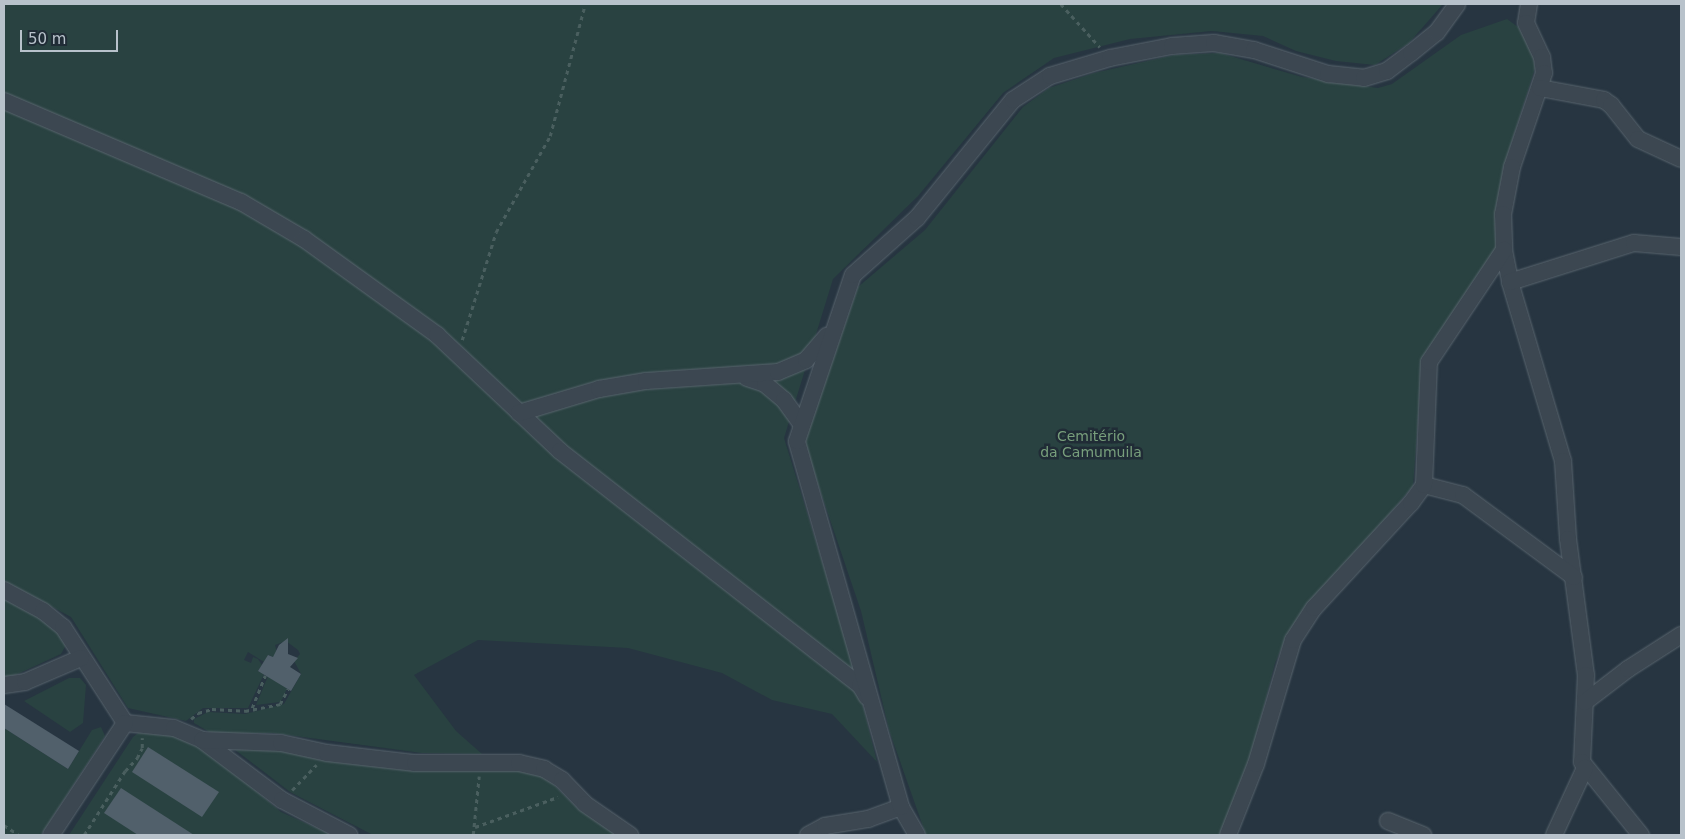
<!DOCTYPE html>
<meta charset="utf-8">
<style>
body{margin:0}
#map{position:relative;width:1685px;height:839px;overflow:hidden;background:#273541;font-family:"DejaVu Sans",sans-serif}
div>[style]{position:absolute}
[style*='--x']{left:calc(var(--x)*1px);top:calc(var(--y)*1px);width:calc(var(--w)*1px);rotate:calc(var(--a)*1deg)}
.green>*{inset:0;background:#294241}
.building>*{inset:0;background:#51606b}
.path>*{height:2.5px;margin-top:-1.25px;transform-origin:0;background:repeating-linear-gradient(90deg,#4a5f5f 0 4px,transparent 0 8px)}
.roads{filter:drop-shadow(0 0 1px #59656e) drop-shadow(0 0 1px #59656e)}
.minor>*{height:16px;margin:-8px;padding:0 8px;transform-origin:8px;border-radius:8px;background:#3c4751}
span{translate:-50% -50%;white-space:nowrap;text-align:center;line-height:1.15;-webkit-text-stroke:5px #202c36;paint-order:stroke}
.park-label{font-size:14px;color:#789f7c}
.frame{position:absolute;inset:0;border:5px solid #b8c2cb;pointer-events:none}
.scale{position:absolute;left:20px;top:30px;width:98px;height:22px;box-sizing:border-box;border:2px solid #b8c2cb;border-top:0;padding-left:6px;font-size:15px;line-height:18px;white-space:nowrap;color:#b8c2cb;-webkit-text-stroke:4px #202c36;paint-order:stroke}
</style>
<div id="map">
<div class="green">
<i style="clip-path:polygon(4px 4px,1443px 4px,1409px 43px,1375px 65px,1336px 61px,1296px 51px,1263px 36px,1212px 31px,1130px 39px,1054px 58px,1003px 93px,918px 196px,833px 279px,784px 438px,847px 642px,877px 762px,832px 714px,772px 700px,722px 673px,628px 648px,478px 640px,414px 675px,456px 731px,482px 754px,422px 753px,273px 733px,211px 733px,194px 723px,194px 719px,208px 712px,245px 714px,284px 704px,301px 674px,294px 661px,300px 654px,298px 650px,286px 641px,275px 645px,279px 661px,269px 655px,264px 662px,248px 652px,244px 660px,251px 663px,253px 657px,258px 659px,262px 665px,258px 671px,264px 674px,248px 708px,203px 708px,186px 721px,128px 708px,71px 617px,4px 581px)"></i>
<i style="clip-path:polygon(1507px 19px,1518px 27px,1532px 50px,1535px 68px,1506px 160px,1497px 204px,1498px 245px,1422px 366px,1413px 486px,1288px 634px,1275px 663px,1250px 760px,1220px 835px,926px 835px,889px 730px,861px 611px,804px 443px,858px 287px,925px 230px,1023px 107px,1049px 88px,1094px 73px,1174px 55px,1220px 53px,1302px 77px,1378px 88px,1392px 84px,1461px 35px)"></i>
<i style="clip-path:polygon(4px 599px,40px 618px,63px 637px,66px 645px,61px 654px,9px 678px,4px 677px)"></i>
<i style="clip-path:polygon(268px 676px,287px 688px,283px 698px,280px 702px,256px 705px)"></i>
<i style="clip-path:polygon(69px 678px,80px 678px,86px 685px,83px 723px,70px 732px,24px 701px)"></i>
<i style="clip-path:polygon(101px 727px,105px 736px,41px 835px,4px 835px,4px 728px,68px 769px,92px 730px)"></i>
<i style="clip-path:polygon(146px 727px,198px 742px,281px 812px,332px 835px,69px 835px,133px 737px)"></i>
<i style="clip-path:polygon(246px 745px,542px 773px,578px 809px,618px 835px,373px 835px,290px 792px,234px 749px)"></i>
</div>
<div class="building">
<i style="clip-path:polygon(288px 638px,288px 654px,298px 658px,290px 667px,301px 674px,291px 691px,258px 671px,268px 655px,273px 657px,279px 645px)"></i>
<i style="clip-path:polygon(4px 704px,79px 751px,68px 769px,4px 728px)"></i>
<i style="clip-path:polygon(148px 747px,219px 792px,202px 817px,132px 772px)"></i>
<i style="clip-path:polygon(121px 788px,194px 835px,138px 835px,104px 813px)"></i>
</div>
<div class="path">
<i style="--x:1061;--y:4;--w:58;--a:47.8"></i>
<i style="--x:462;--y:340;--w:113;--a:-72.5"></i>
<i style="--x:496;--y:232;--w:110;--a:-60.6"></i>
<i style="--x:550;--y:136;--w:137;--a:-75.1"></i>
<i style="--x:252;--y:708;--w:35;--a:-68"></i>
<i style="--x:191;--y:719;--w:9;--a:-41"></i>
<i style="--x:198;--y:713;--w:15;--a:-16"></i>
<i style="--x:212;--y:709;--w:33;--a:3"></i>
<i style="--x:245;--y:711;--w:36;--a:-11"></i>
<i style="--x:280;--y:704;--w:17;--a:-62"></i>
<i style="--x:292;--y:790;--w:35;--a:-46"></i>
<i style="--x:4;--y:825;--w:18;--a:34"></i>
<i style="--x:475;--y:827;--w:88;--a:-19.9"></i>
<i style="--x:84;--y:835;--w:76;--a:-57.4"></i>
<i style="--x:125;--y:771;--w:18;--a:-47"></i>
<i style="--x:137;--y:758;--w:11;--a:-63"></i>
<i style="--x:142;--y:748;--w:10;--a:-90"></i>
<i style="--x:473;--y:835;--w:59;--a:-84.2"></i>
</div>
<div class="roads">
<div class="minor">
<i style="--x:1529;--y:4;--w:19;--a:99"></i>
<i style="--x:1526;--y:23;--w:38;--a:65"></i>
<i style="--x:1542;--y:57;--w:16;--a:83"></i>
<i style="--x:1544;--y:73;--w:99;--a:108.8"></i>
<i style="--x:1512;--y:167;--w:48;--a:100.8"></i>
<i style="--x:1503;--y:214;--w:36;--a:88"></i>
<i style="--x:1504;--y:250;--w:33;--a:79"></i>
<i style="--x:1510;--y:282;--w:187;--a:73.5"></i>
<i style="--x:1563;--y:461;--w:78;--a:86.3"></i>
<i style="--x:1568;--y:539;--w:137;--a:82.5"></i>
<i style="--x:1586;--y:675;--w:87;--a:92.6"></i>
<i style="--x:1582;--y:762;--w:94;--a:51.1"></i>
<i style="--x:1540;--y:88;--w:65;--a:10.6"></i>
<i style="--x:1604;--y:100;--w:9;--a:36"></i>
<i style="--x:1611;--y:105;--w:43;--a:51.5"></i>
<i style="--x:1638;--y:139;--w:47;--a:24.9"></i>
<i style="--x:4;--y:101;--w:258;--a:23.1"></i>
<i style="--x:241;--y:202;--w:73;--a:30.4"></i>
<i style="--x:304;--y:239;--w:164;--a:35.8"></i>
<i style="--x:437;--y:335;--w:169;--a:43.3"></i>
<i style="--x:560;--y:451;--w:380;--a:38"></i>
<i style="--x:860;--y:685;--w:14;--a:60"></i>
<i style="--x:1510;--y:282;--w:130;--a:-17.5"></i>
<i style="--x:1634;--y:243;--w:47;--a:4.9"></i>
<i style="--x:747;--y:378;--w:19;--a:18"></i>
<i style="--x:765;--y:384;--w:25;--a:40"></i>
<i style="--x:784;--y:400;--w:29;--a:54"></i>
<i style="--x:519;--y:413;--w:84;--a:-16.7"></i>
<i style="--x:599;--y:389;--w:48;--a:-9.7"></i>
<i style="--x:646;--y:381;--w:132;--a:-3.9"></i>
<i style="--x:778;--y:372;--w:30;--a:-23"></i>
<i style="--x:806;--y:360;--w:32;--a:-49"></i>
<i style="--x:1424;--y:485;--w:40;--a:14.4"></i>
<i style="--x:1463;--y:495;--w:138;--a:36.5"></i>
<i style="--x:4;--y:590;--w:44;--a:28.3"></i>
<i style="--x:43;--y:611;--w:26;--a:39"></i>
<i style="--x:63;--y:627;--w:114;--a:57.1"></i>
<i style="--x:4;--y:685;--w:21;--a:-8"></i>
<i style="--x:25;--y:682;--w:61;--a:-23.2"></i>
<i style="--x:1585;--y:702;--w:54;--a:-37.5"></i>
<i style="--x:1628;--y:669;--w:63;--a:-32.7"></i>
<i style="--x:125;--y:723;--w:49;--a:5.8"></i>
<i style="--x:174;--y:728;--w:30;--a:23"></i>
<i style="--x:202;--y:740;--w:100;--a:36.9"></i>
<i style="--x:282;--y:800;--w:76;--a:27.6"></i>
<i style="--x:202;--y:740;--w:79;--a:2.2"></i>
<i style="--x:281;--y:743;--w:47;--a:12.3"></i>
<i style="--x:327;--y:753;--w:89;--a:6.5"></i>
<i style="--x:415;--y:763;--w:104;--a:0"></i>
<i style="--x:519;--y:763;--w:26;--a:13"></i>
<i style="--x:544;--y:769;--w:21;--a:31"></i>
<i style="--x:562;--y:780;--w:33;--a:46"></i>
<i style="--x:585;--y:804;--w:55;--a:34.6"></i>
<i style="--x:1388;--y:821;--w:38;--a:22"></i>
<i style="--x:51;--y:835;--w:134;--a:-56.5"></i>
<i style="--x:808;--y:835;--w:19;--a:-28"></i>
<i style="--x:825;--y:826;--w:44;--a:-9.2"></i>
<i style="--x:868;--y:819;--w:35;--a:-20"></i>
<i style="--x:917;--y:835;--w:32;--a:-120"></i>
<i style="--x:901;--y:807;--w:380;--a:-105.9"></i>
<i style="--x:797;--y:441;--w:175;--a:-71.4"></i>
<i style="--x:853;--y:275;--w:86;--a:-41.7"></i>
<i style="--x:917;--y:218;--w:152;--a:-50.9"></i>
<i style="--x:1013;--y:100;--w:44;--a:-33"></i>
<i style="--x:1050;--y:76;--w:63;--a:-16.7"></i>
<i style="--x:1110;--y:58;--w:63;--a:-11"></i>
<i style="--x:1172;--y:46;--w:42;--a:-4.1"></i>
<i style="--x:1214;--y:43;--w:41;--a:9.9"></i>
<i style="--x:1254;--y:50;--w:78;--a:18"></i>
<i style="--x:1328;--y:74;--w:36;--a:6"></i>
<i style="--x:1364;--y:78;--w:24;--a:-17"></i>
<i style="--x:1387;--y:71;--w:30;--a:-37"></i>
<i style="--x:1411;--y:53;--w:33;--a:-39"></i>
<i style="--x:1437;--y:32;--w:34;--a:-54"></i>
<i style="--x:1228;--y:835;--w:76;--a:-68.5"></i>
<i style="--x:1256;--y:764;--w:129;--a:-73.4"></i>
<i style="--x:1293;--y:640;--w:38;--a:-57"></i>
<i style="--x:1314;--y:608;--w:143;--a:-47.3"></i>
<i style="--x:1411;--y:503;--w:22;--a:-54"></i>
<i style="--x:1424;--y:485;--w:123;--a:-87.7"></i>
<i style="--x:1429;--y:362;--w:135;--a:-56.2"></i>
<i style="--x:1554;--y:835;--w:74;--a:-65.2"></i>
</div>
</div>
<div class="park-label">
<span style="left:1091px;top:444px">Cemitério<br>da Camumuila</span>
</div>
<div class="frame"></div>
<div class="scale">50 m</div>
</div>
